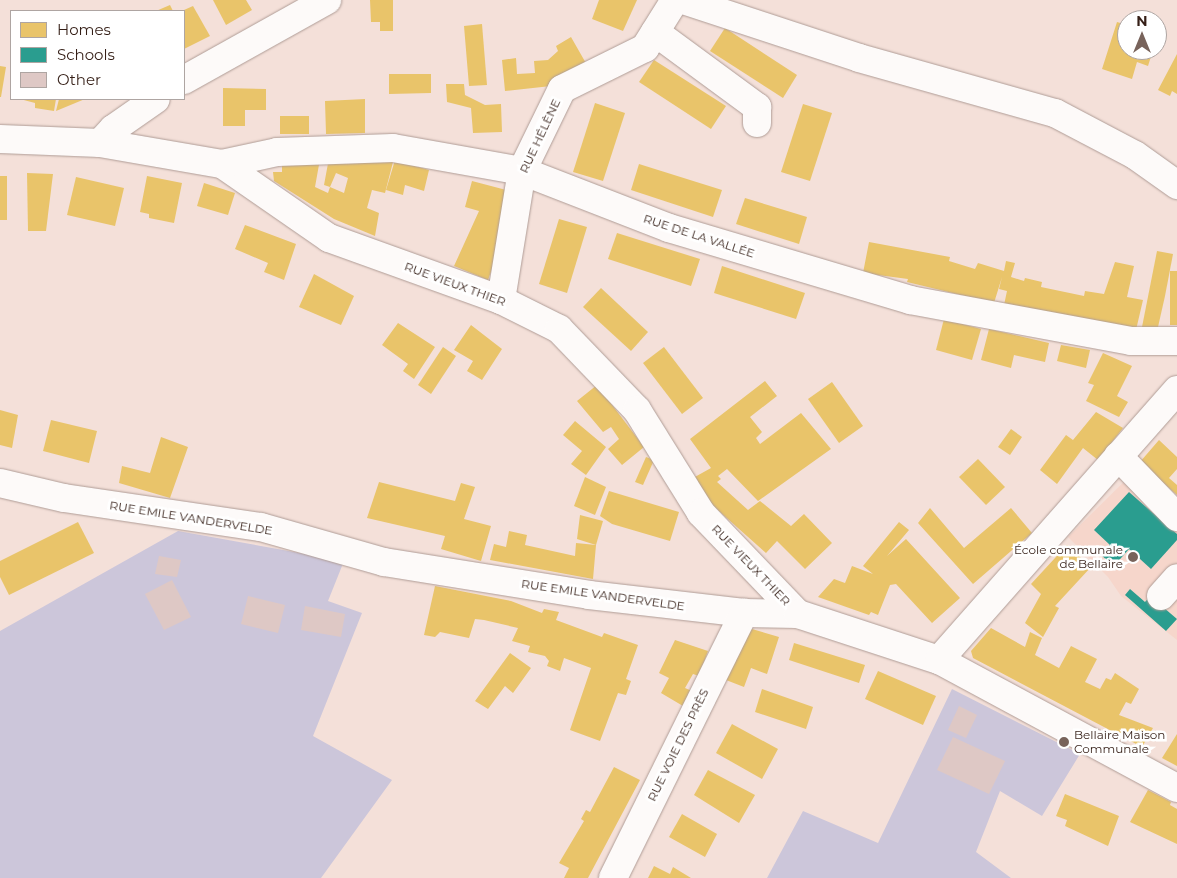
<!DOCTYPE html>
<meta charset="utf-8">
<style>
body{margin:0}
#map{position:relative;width:1177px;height:878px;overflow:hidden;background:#f4e0d9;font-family:Montserrat,sans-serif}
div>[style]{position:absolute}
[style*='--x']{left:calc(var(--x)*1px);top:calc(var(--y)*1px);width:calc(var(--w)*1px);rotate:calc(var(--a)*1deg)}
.built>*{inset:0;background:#f6d6cb}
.green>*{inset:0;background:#ccc6da}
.homes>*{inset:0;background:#e9c46a}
.schools>*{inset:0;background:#2a9d8f}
.building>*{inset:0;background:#dec8c5}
.roads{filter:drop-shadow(0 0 1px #af9c96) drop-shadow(0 0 1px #af9c96)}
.minor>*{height:28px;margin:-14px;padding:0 14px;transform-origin:14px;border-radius:14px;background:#fdfaf9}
.dots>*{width:14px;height:14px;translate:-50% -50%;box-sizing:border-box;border:2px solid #fff;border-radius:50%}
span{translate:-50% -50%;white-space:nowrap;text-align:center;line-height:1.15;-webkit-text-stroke:5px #fff;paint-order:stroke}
.street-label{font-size:12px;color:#351f17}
.poi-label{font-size:12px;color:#351f17}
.right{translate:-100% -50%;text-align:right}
.left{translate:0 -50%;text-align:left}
.legend{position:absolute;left:10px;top:10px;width:175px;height:90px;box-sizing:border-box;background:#fff;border:1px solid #aea5a2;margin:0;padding:6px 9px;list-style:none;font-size:15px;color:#351f17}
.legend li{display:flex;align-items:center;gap:10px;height:25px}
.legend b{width:25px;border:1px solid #aea5a2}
.north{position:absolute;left:1117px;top:10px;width:50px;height:50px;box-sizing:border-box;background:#fff;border:1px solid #aea5a2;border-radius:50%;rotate:0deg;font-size:14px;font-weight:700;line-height:20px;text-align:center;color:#351f17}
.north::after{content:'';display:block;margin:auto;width:18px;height:22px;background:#78635b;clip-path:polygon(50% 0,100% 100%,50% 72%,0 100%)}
</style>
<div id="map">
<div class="built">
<i style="clip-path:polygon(1139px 467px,1177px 498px,1177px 640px,1121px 596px,1108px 577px,1068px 537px)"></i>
</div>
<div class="green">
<i style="clip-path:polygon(178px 531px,344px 561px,328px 601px,362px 613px,313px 736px,392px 780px,321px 878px,0 878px,0 631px)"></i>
<i style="clip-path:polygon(952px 689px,1080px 754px,1042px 816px,1000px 791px,976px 852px,1011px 878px,767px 878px,803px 811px,878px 843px)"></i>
</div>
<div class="homes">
<i style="clip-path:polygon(213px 0,246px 0,252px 10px,226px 25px)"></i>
<i style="clip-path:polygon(370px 0,393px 0,393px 31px,380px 31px,380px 22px,371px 22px)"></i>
<i style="clip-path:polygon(599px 0,637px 0,623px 31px,592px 19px)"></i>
<i style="clip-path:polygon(170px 5px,173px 11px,156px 11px)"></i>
<i style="clip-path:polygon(193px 6px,210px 36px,184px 49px,184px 10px)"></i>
<i style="clip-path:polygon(1117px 22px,1127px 25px,1127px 50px,1153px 50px,1148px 66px,1137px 62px,1132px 79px,1102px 69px)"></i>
<i style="clip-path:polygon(482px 24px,487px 85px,469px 86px,464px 26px)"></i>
<i style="clip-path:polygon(725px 28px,797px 75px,783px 98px,710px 51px)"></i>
<i style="clip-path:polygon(571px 37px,587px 65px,551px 86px,505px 91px,502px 60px,516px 58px,517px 74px,535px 73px,534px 61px,548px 60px,558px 51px,556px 46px)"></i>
<i style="clip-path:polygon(1177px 54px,1177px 94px,1172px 91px,1170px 96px,1158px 90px)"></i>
<i style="clip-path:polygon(654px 60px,726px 106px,711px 129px,639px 82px)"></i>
<i style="clip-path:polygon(0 66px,6px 67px,1px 97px,0 97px)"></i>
<i style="clip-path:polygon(389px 74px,431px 74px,431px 93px,389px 94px)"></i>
<i style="clip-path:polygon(446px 84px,464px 84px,465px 95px,485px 105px,501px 104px,502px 132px,473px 133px,471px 108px,447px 102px)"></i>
<i style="clip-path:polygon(223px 88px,266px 89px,266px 110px,245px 110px,245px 126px,223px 126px)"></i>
<i style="clip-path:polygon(20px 99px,56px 99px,54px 111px,35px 108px,35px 103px)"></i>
<i style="clip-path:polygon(59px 99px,85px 99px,56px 111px)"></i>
<i style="clip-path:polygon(365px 99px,365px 133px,326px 134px,325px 101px)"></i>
<i style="clip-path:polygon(595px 103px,625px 113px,603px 181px,573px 172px)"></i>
<i style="clip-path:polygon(803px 104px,832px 113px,810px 181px,781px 172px)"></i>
<i style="clip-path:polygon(280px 116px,309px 116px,309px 134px,280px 134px)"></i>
<i style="clip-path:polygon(329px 158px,393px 162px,385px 193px,372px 190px,367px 208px,379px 213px,375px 236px,334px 219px,274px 181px,273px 172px,282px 172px,282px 160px,320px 159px,315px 187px,328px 193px,330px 187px,344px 193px,348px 178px,336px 173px,330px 187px,324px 185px)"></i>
<i style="clip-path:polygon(395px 160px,429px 170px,424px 191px,405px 185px,403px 195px,386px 190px)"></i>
<i style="clip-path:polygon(639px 164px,722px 190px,713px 217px,631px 190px)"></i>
<i style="clip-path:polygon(27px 173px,53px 174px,46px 231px,28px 231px)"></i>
<i style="clip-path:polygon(0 176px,7px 176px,7px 220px,0 220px)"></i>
<i style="clip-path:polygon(147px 176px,182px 183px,174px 223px,149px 218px,149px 214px,140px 212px)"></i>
<i style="clip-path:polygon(76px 177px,124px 188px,115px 226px,67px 215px)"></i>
<i style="clip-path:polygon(472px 181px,510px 191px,503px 239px,488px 280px,454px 266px,479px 211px,465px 207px)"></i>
<i style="clip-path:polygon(204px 183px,235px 193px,228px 215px,197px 206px)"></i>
<i style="clip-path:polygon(745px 198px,807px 217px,799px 244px,736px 224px)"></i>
<i style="clip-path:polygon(559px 219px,587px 227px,567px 293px,539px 284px)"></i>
<i style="clip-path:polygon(245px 225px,296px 244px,284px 280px,264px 272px,268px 263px,235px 249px)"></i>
<i style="clip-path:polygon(617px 233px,700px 259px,691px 286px,608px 259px)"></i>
<i style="clip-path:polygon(869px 242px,950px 257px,949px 261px,975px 269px,978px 263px,1004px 271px,1006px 261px,1015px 263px,1011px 277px,1024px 281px,1025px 278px,1042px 282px,1041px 287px,1084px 296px,1085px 291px,1104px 294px,1115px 262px,1134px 266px,1127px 297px,1143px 300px,1136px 330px,1004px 305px,1007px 291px,999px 289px,1002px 277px,994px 303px,907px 282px,908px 279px,863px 273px)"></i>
<i style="clip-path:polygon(1157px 251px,1173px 254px,1165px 296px,1158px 327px,1142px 327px)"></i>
<i style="clip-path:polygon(722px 266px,805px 293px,796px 319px,714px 293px)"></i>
<i style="clip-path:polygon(1170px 271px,1177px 271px,1177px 325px,1170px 325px)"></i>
<i style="clip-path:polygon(314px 274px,354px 296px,341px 325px,299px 307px)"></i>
<i style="clip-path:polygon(601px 288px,648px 332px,631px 351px,583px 307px)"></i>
<i style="clip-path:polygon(944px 319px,981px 329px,972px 360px,936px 350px)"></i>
<i style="clip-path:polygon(398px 323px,435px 347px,414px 379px,403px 371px,408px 364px,382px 345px)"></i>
<i style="clip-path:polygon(471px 325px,502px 349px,482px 380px,467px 371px,473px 361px,454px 350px)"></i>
<i style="clip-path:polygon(989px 329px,1049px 343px,1045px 362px,1014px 355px,1011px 368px,981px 360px)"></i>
<i style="clip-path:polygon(1061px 345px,1090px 350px,1086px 368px,1057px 361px)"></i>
<i style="clip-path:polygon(443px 347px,456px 356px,431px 394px,418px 385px)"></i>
<i style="clip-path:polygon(664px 347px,703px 398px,682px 414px,643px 363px)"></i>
<i style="clip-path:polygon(1103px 353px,1132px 366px,1117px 396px,1128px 402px,1119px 417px,1086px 401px,1094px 385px,1088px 383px)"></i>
<i style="clip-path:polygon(765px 381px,777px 396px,750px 417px,762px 432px,756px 438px,760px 444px,801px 413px,831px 449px,758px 501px,727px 469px,718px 476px,721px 479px,717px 482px,748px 510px,760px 501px,791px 526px,804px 514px,832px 543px,805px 569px,777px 541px,766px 553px,701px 495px,693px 478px,711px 468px,690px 439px)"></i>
<i style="clip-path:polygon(832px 382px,863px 426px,839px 443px,808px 399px)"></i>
<i style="clip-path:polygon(597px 385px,644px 447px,622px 465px,608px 449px,619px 439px,611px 427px,603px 432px,577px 401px)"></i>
<i style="clip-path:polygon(0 410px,18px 415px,12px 448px,0 445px)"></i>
<i style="clip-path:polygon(1096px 412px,1123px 428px,1098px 460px,1083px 448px,1057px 484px,1040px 470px,1066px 435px,1073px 440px)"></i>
<i style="clip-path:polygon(51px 420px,97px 431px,89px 463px,43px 451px)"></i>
<i style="clip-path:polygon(575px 421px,606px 447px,586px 475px,571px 464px,582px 451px,563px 435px)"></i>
<i style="clip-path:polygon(1011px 429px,1022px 437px,1010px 455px,998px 447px)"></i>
<i style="clip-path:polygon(161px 437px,188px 447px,170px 498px,119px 483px,122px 466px,150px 473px)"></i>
<i style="clip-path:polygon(1159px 440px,1177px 457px,1177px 469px,1169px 478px,1177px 485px,1177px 495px,1140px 462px)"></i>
<i style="clip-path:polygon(646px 457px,654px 460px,643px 485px,635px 482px)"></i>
<i style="clip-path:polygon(978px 459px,1005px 487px,986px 505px,959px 477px)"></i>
<i style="clip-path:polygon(585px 477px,606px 487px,595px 515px,574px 506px)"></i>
<i style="clip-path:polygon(379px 482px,455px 501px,461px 483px,475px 487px,464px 519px,491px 526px,481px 561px,441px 549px,445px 536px,367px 518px)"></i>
<i style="clip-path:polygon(609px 491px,679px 512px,670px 541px,612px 524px,600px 516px)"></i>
<i style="clip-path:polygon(930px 508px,964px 548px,1011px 508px,1032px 533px,973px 584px,918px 523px)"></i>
<i style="clip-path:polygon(580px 515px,603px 521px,596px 545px,577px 539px)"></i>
<i style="clip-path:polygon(78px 522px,94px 553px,9px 595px,0 577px,0 561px)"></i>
<i style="clip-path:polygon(899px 522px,909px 530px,887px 556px,906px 539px,960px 598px,932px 623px,896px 584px,890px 585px,878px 615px,871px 612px,869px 615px,818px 597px,834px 579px,845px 583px,852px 566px,873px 574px,863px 566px)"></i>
<i style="clip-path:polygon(509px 531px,527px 535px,525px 545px,575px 556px,576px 543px,596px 545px,593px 579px,490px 560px,494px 544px,506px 547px)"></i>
<i style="clip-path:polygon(1067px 545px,1091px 567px,1055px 606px,1059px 608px,1043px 637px,1025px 623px,1041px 594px,1031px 584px)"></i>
<i style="clip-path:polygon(435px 586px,511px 601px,542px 613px,544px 609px,559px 612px,556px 620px,602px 637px,604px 633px,638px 645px,626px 679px,631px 681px,626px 695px,618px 693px,600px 741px,570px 730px,591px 668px,564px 658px,560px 671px,547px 666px,549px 661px,545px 656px,528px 652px,530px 646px,512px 641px,518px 628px,484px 620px,475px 619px,469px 638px,440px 632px,435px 637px,424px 635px)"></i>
<i style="clip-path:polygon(991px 628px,1025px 647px,1030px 632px,1042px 638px,1035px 655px,1059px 668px,1071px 646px,1097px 659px,1085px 682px,1100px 689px,1106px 678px,1111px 680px,1115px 673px,1139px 689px,1131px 704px,1126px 702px,1119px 715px,1153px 728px,1142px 747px,973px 658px,971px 651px)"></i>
<i style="clip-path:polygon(752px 629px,779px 637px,767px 674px,751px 668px,744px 687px,726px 680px,745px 631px)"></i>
<i style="clip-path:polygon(675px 640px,708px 651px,699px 676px,693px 674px,685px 688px,692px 691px,683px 706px,661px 693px,669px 678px,659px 673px)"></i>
<i style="clip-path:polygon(794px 643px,865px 665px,859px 683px,789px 660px)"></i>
<i style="clip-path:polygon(510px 653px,531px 668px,513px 693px,505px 686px,488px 709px,475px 701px)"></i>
<i style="clip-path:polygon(878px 671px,936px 696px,923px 725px,865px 699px)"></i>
<i style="clip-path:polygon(762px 689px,813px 707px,806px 729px,755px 712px)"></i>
<i style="clip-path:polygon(732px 724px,778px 749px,762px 779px,716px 753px)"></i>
<i style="clip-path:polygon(1177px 734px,1177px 766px,1162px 758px)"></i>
<i style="clip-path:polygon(614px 767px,640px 780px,588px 878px,564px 878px,569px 868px,559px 863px,584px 821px,581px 819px,586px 810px,590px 812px)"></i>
<i style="clip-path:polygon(708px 770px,755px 795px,739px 823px,694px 795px)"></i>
<i style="clip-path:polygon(1148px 790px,1171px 802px,1170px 805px,1177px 809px,1177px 844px,1130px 822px)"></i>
<i style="clip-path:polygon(1065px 794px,1119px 816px,1108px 846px,1065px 826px,1067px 820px,1056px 816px)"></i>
<i style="clip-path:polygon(682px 814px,717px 834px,705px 857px,669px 837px)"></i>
<i style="clip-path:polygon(654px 866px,670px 874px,673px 867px,691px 878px,648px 878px)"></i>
</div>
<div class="schools">
<i style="clip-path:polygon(1129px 492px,1177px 534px,1177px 540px,1151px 569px,1129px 549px,1114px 566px,1101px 555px,1110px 545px,1094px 530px)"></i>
<i style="clip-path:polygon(1130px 589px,1145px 602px,1150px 596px,1177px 619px,1166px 631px,1125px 595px)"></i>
</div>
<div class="building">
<i style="clip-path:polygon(159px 556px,181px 560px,177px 577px,155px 574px)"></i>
<i style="clip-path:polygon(172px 580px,191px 617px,164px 630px,145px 594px)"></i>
<i style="clip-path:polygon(248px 596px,285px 605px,278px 633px,241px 624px)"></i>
<i style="clip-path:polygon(305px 606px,345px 614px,341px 637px,301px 630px)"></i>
<i style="clip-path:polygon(959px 706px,977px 715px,966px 738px,948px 730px)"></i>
<i style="clip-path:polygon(953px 737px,1005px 761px,989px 794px,937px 770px)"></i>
</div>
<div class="roads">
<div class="minor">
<i style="--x:683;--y:0;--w:185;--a:18.2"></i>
<i style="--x:859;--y:58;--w:204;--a:15.7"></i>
<i style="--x:1055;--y:113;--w:90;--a:27.7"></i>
<i style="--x:1135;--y:155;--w:52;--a:35.5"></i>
<i style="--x:655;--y:32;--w:127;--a:36.3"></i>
<i style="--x:757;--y:107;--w:16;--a:90"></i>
<i style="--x:184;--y:80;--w:164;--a:-29.2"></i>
<i style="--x:0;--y:139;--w:100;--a:2.3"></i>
<i style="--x:100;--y:143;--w:124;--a:9.8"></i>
<i style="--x:222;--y:164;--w:130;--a:34.7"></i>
<i style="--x:329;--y:238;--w:183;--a:19.8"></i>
<i style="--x:501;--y:300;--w:65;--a:26.6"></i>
<i style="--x:559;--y:329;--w:112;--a:46.1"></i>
<i style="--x:637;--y:410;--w:121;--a:58.1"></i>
<i style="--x:701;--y:513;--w:140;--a:46.2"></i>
<i style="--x:100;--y:143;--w:19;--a:-47"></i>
<i style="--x:113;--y:129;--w:52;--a:-34.9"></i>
<i style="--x:222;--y:164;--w:56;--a:-12.3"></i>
<i style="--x:277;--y:152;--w:116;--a:-2"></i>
<i style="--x:393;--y:148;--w:131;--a:10.1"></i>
<i style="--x:522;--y:171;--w:158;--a:21.2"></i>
<i style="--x:669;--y:228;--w:252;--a:16.6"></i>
<i style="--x:910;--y:300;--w:225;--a:10.5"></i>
<i style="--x:1131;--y:341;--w:46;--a:0"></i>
<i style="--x:501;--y:300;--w:131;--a:-80.8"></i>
<i style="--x:522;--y:171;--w:91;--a:-64"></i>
<i style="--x:562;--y:89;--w:93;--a:-26.3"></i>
<i style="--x:645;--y:48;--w:57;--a:-58"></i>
<i style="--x:1118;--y:456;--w:85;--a:46"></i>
<i style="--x:0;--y:483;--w:66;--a:13.2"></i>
<i style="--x:64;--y:498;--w:199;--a:8.4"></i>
<i style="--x:261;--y:527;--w:128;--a:15.9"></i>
<i style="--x:384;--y:562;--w:208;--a:9.1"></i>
<i style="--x:589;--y:595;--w:156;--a:6.6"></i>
<i style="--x:744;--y:613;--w:54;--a:1.1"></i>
<i style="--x:798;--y:614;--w:148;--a:18.1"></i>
<i style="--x:939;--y:660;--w:270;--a:28.3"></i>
<i style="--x:1161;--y:596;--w:24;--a:-48"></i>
<i style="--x:939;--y:660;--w:360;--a:-48.6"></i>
<i style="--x:613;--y:878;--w:296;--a:-63.7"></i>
</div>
</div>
<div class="dots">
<i style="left:1133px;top:557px;background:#78635b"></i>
<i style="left:1064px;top:742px;background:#78635b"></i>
</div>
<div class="street-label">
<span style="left:540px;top:136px;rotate:-65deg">RUE HÉLÈNE</span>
<span style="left:699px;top:236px;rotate:18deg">RUE DE LA VALLÉE</span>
<span style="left:455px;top:284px;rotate:20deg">RUE VIEUX THIER</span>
<span style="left:191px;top:518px;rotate:9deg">RUE EMILE VANDERVELDE</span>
<span style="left:751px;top:565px;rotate:46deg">RUE VIEUX THIER</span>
<span style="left:603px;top:595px;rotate:8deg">RUE EMILE VANDERVELDE</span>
<span style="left:678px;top:745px;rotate:-64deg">RUE VOIE DES PRÈS</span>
</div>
<div class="poi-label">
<span class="right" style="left:1123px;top:557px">École communale<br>de Bellaire</span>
<span class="left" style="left:1074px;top:742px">Bellaire Maison<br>Communale</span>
</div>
<ul class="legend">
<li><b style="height:14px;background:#e9c46a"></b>Homes</li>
<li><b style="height:14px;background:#2a9d8f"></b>Schools</li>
<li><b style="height:14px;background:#dec8c5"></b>Other</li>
</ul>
<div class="north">N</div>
</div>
